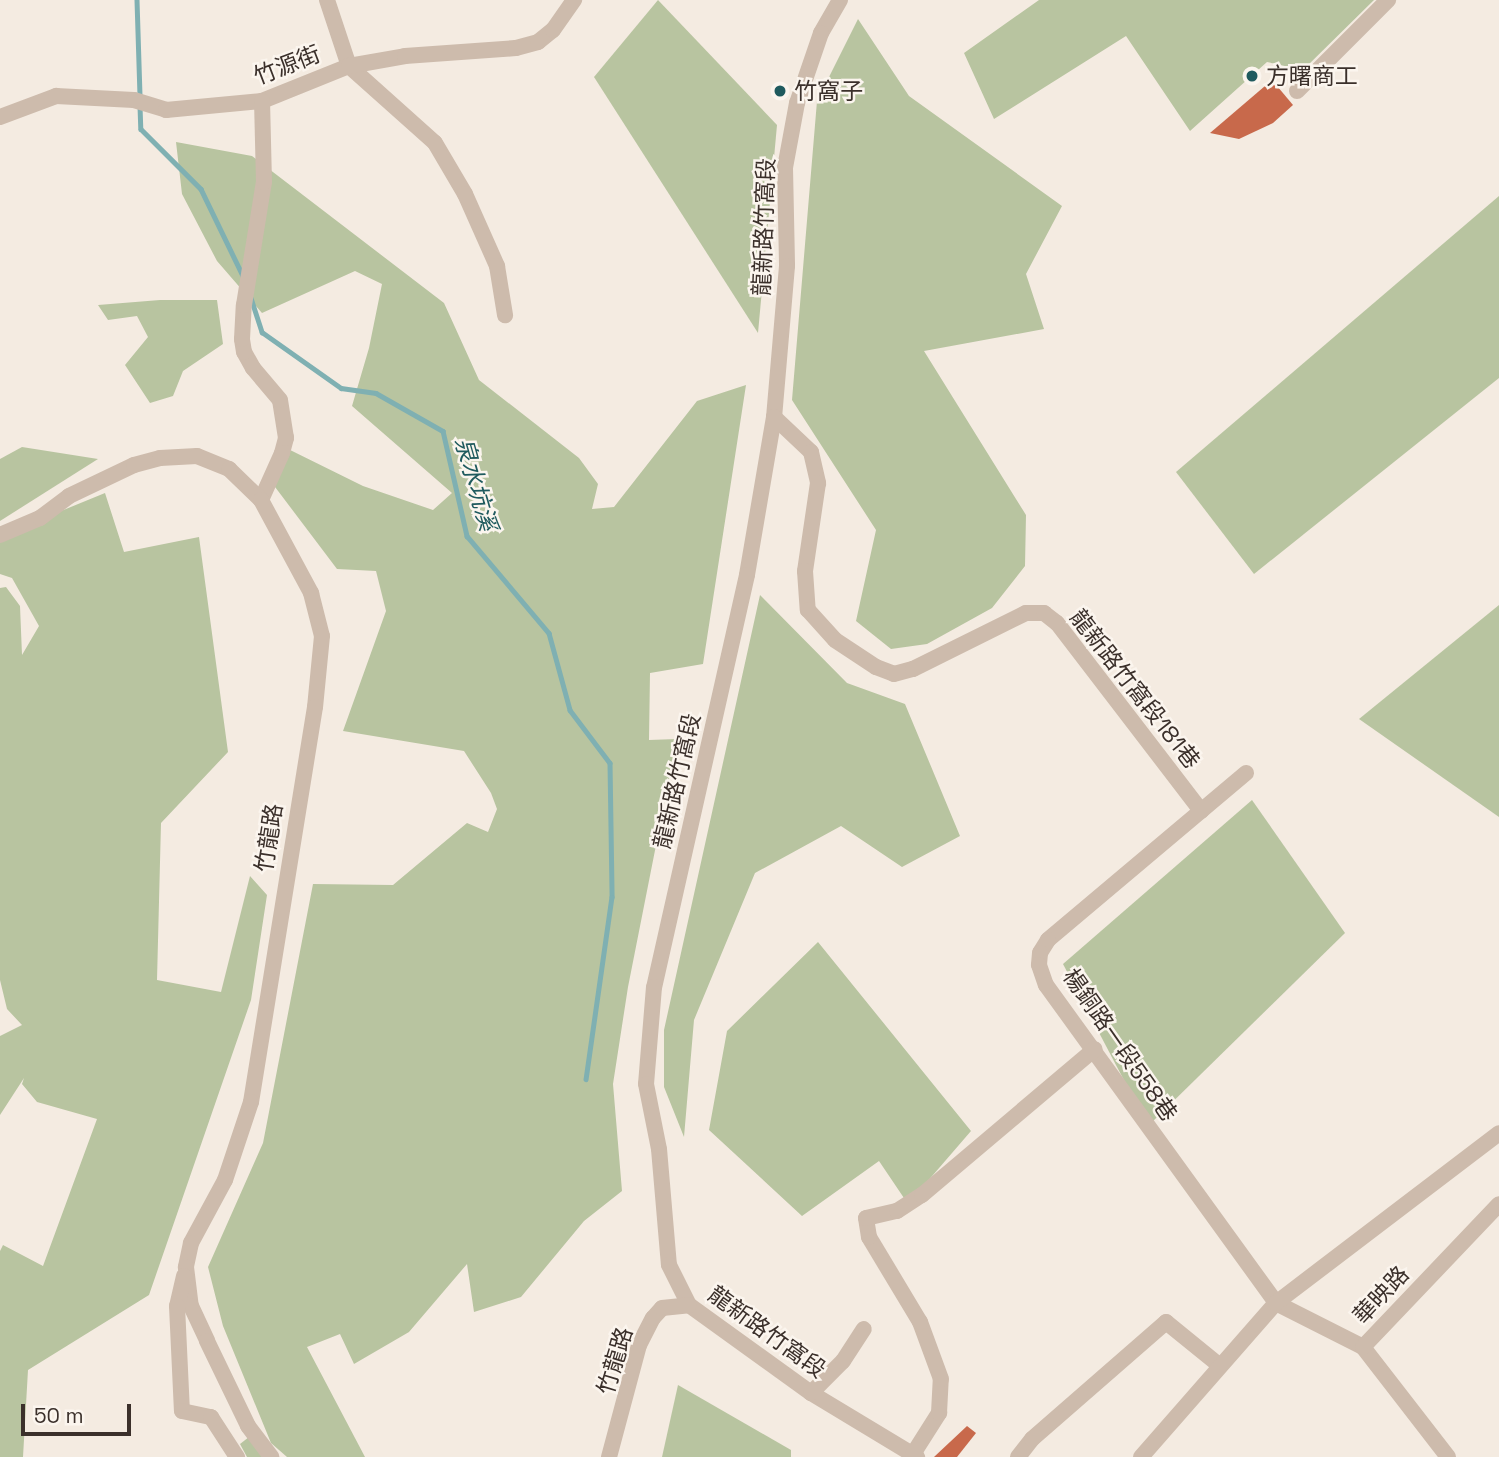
<!DOCTYPE html>
<meta charset="utf-8">
<style>
body{margin:0}
#map{position:relative;width:1499px;height:1457px;overflow:hidden;background:#f4ebe1;font-family:"Space Grotesk","Noto Sans TC",sans-serif}
div>[style]{position:absolute}
[style*='--x']{left:calc(var(--x)*1px);top:calc(var(--y)*1px);width:calc(var(--w)*1px);rotate:calc(var(--a)*1deg)}
.green>*{inset:0;background:#b8c4a0}
.stream>*{height:4.5px;margin:-2.25px;padding:0 2.25px;transform-origin:2.25px;border-radius:2.25px;background:#7fb0b2}
.building>*{inset:0;background:#c8694b}
.minor>*{height:16px;margin:-8px;padding:0 8px;transform-origin:8px;border-radius:8px;background:#cdbbac}
.dots>*{width:19px;height:19px;translate:-50% -50%;box-sizing:border-box;border:4px solid #fbf5ee;border-radius:50%}
span{translate:-50% -50%;white-space:nowrap;text-align:center;line-height:1.15;-webkit-text-stroke:5px #fbf5ee;paint-order:stroke}
.street-label{font-size:23px;color:#3b302b}
.poi-label{font-size:23px;color:#3b302b}
.left{translate:0 -50%;text-align:left}
.water-label{font-size:24px;color:#1f5a5e;font-style:italic}
.scale{position:absolute;left:21px;top:1404px;width:110px;height:32px;box-sizing:border-box;border:4px solid #3b302b;border-top:0;padding-left:9px;font-size:21px;line-height:24px;white-space:nowrap;color:#3b302b;-webkit-text-stroke:5px #fbf5ee;paint-order:stroke}
</style>
<div id="map">
<div class="green">
<i style="clip-path:polygon(658px 0,777px 125px,758px 333px,594px 77px)"></i>
<i style="clip-path:polygon(1039px 0,1374px 0,1303px 70px,1267px 62px,1190px 131px,1126px 36px,994px 119px,964px 53px)"></i>
<i style="clip-path:polygon(858px 19px,909px 96px,1062px 206px,1026px 274px,1044px 329px,924px 351px,1026px 515px,1025px 566px,992px 608px,927px 644px,891px 649px,856px 621px,876px 530px,792px 400px,817px 101px)"></i>
<i style="clip-path:polygon(176px 142px,252px 156px,444px 303px,479px 380px,579px 458px,598px 484px,592px 509px,614px 507px,697px 401px,746px 385px,703px 664px,650px 673px,649px 740px,677px 739px,628px 987px,613px 1084px,622px 1191px,584px 1221px,521px 1297px,474px 1312px,467px 1264px,409px 1332px,354px 1364px,340px 1334px,307px 1347px,365px 1457px,287px 1457px,271px 1443px,223px 1326px,208px 1267px,263px 1143px,313px 884px,393px 885px,467px 823px,488px 832px,497px 809px,491px 793px,464px 751px,343px 731px,386px 611px,376px 571px,337px 569px,269px 479px,282px 446px,363px 486px,433px 510px,452px 493px,352px 406px,369px 348px,382px 284px,355px 271px,262px 313px,217px 261px,182px 194px)"></i>
<i style="clip-path:polygon(1499px 196px,1499px 378px,1254px 574px,1176px 472px)"></i>
<i style="clip-path:polygon(160px 300px,217px 300px,223px 344px,183px 371px,173px 396px,150px 403px,125px 365px,148px 337px,137px 316px,108px 320px,98px 305px)"></i>
<i style="clip-path:polygon(22px 447px,98px 459px,0 521px,0 459px)"></i>
<i style="clip-path:polygon(105px 493px,124px 552px,199px 537px,228px 752px,161px 823px,157px 980px,221px 992px,250px 876px,267px 895px,251px 1000px,149px 1295px,28px 1370px,23px 1457px,0 1457px,0 1251px,3px 1245px,43px 1266px,97px 1119px,37px 1102px,22px 1084px,24px 1078px,0 1115px,0 1036px,22px 1025px,7px 1009px,0 980px,0 588px,6px 587px,20px 606px,22px 655px,39px 626px,12px 578px,0 574px,0 536px)"></i>
<i style="clip-path:polygon(760px 595px,847px 683px,905px 704px,960px 836px,902px 867px,841px 826px,755px 873px,694px 1020px,684px 1137px,664px 1087px,664px 1030px)"></i>
<i style="clip-path:polygon(1499px 605px,1499px 817px,1359px 719px)"></i>
<i style="clip-path:polygon(1252px 800px,1345px 933px,1148px 1126px,1063px 964px)"></i>
<i style="clip-path:polygon(818px 942px,971px 1131px,908px 1204px,879px 1161px,802px 1216px,709px 1130px,727px 1031px)"></i>
<i style="clip-path:polygon(678px 1385px,791px 1450px,791px 1457px,662px 1457px)"></i>
<i style="clip-path:polygon(249px 1437px,267px 1457px,247px 1457px,240px 1444px)"></i>
</div>
<div class="stream">
<i style="--x:137;--y:0;--w:97;--a:88.2"></i>
<i style="--x:140;--y:106;--w:23;--a:88"></i>
<i style="--x:141;--y:129;--w:85;--a:45"></i>
<i style="--x:201;--y:189;--w:97;--a:64.2"></i>
<i style="--x:251;--y:298;--w:36;--a:72"></i>
<i style="--x:262;--y:332;--w:97;--a:35.3"></i>
<i style="--x:341;--y:388;--w:35;--a:8"></i>
<i style="--x:376;--y:393;--w:77;--a:29.6"></i>
<i style="--x:443;--y:431;--w:108;--a:77.1"></i>
<i style="--x:467;--y:536;--w:127;--a:49.8"></i>
<i style="--x:549;--y:633;--w:80;--a:74.7"></i>
<i style="--x:570;--y:710;--w:66;--a:53"></i>
<i style="--x:610;--y:763;--w:134;--a:89.1"></i>
<i style="--x:612;--y:897;--w:184;--a:98.1"></i>
</div>
<div class="building">
<i style="clip-path:polygon(1272px 80px,1293px 105px,1273px 123px,1239px 139px,1210px 133px)"></i>
<i style="clip-path:polygon(967px 1426px,976px 1433px,957px 1457px,934px 1457px)"></i>
</div>
<div class="minor">
<i style="--x:327;--y:0;--w:70;--a:71.6"></i>
<i style="--x:349;--y:66;--w:115;--a:41.8"></i>
<i style="--x:435;--y:143;--w:59;--a:59.5"></i>
<i style="--x:465;--y:194;--w:79;--a:66"></i>
<i style="--x:497;--y:266;--w:50;--a:80.7"></i>
<i style="--x:840;--y:0;--w:38;--a:120"></i>
<i style="--x:821;--y:33;--w:74;--a:108.9"></i>
<i style="--x:797;--y:103;--w:66;--a:100.5"></i>
<i style="--x:785;--y:168;--w:98;--a:88.8"></i>
<i style="--x:787;--y:266;--w:152;--a:94.9"></i>
<i style="--x:774;--y:417;--w:160;--a:99.7"></i>
<i style="--x:747;--y:575;--w:422;--a:102.7"></i>
<i style="--x:654;--y:987;--w:97;--a:94.7"></i>
<i style="--x:646;--y:1084;--w:66;--a:78.7"></i>
<i style="--x:659;--y:1149;--w:116;--a:85.1"></i>
<i style="--x:669;--y:1265;--w:45;--a:63.4"></i>
<i style="--x:689;--y:1305;--w:150;--a:35.8"></i>
<i style="--x:811;--y:1393;--w:124;--a:31.1"></i>
<i style="--x:1297;--y:91;--w:129;--a:-45"></i>
<i style="--x:0;--y:117;--w:60;--a:-20.6"></i>
<i style="--x:56;--y:96;--w:78;--a:2.9"></i>
<i style="--x:134;--y:100;--w:34;--a:17"></i>
<i style="--x:166;--y:110;--w:96;--a:-5.4"></i>
<i style="--x:262;--y:101;--w:94;--a:-21.9"></i>
<i style="--x:349;--y:66;--w:57;--a:-10.1"></i>
<i style="--x:405;--y:56;--w:111;--a:-4.1"></i>
<i style="--x:516;--y:48;--w:23;--a:-15"></i>
<i style="--x:538;--y:42;--w:19;--a:-39"></i>
<i style="--x:553;--y:30;--w:37;--a:-55"></i>
<i style="--x:774;--y:417;--w:51;--a:43.4"></i>
<i style="--x:811;--y:452;--w:32;--a:77"></i>
<i style="--x:818;--y:483;--w:89;--a:98.4"></i>
<i style="--x:805;--y:571;--w:39;--a:86"></i>
<i style="--x:808;--y:610;--w:40;--a:48"></i>
<i style="--x:835;--y:640;--w:49;--a:33.4"></i>
<i style="--x:876;--y:667;--w:19;--a:21"></i>
<i style="--x:894;--y:674;--w:20;--a:-15"></i>
<i style="--x:913;--y:669;--w:126;--a:-26.4"></i>
<i style="--x:1026;--y:613;--w:18;--a:0"></i>
<i style="--x:1044;--y:613;--w:16;--a:38"></i>
<i style="--x:1057;--y:623;--w:237;--a:52.5"></i>
<i style="--x:261;--y:500;--w:51;--a:-65.9"></i>
<i style="--x:282;--y:453;--w:16;--a:-75"></i>
<i style="--x:286;--y:438;--w:38;--a:-99"></i>
<i style="--x:280;--y:400;--w:42;--a:-130.2"></i>
<i style="--x:253;--y:368;--w:18;--a:-119"></i>
<i style="--x:244;--y:352;--w:13;--a:-99"></i>
<i style="--x:242;--y:339;--w:34;--a:-87"></i>
<i style="--x:244;--y:305;--w:125;--a:-80.8"></i>
<i style="--x:264;--y:182;--w:81;--a:-91.4"></i>
<i style="--x:0;--y:535;--w:43;--a:-23"></i>
<i style="--x:40;--y:518;--w:36;--a:-37"></i>
<i style="--x:69;--y:496;--w:72;--a:-25.5"></i>
<i style="--x:134;--y:465;--w:27;--a:-15"></i>
<i style="--x:160;--y:458;--w:37;--a:-3"></i>
<i style="--x:197;--y:456;--w:35;--a:22"></i>
<i style="--x:229;--y:469;--w:45;--a:44.1"></i>
<i style="--x:261;--y:500;--w:106;--a:61.7"></i>
<i style="--x:311;--y:593;--w:44;--a:75.7"></i>
<i style="--x:322;--y:636;--w:71;--a:95.6"></i>
<i style="--x:315;--y:707;--w:400;--a:99.2"></i>
<i style="--x:251;--y:1102;--w:82;--a:108.4"></i>
<i style="--x:225;--y:1180;--w:72;--a:118.4"></i>
<i style="--x:191;--y:1243;--w:25;--a:102"></i>
<i style="--x:186;--y:1267;--w:39;--a:83"></i>
<i style="--x:191;--y:1306;--w:38;--a:65"></i>
<i style="--x:207;--y:1341;--w:94;--a:64.2"></i>
<i style="--x:248;--y:1426;--w:39;--a:53"></i>
<i style="--x:1246;--y:773;--w:259;--a:139.9"></i>
<i style="--x:1048;--y:940;--w:15;--a:122"></i>
<i style="--x:1040;--y:953;--w:12;--a:95"></i>
<i style="--x:1039;--y:965;--w:21;--a:71"></i>
<i style="--x:1046;--y:985;--w:392;--a:54.1"></i>
<i style="--x:1276;--y:1303;--w:97;--a:26.8"></i>
<i style="--x:184;--y:1276;--w:31;--a:103"></i>
<i style="--x:177;--y:1306;--w:105;--a:87.3"></i>
<i style="--x:182;--y:1411;--w:30;--a:12"></i>
<i style="--x:211;--y:1417;--w:48;--a:57"></i>
<i style="--x:811;--y:1393;--w:45;--a:-45"></i>
<i style="--x:843;--y:1361;--w:38;--a:-57"></i>
<i style="--x:913;--y:1454;--w:49;--a:-57.6"></i>
<i style="--x:939;--y:1413;--w:34;--a:-87"></i>
<i style="--x:941;--y:1379;--w:61;--a:-110.2"></i>
<i style="--x:920;--y:1322;--w:99;--a:-121"></i>
<i style="--x:869;--y:1237;--w:19;--a:-99"></i>
<i style="--x:866;--y:1218;--w:32;--a:-13"></i>
<i style="--x:897;--y:1211;--w:30;--a:-33"></i>
<i style="--x:922;--y:1195;--w:226;--a:-40.2"></i>
<i style="--x:609;--y:1457;--w:116;--a:-75"></i>
<i style="--x:639;--y:1345;--w:30;--a:-63"></i>
<i style="--x:653;--y:1318;--w:13;--a:-48"></i>
<i style="--x:662;--y:1308;--w:27;--a:-6"></i>
<i style="--x:1018;--y:1457;--w:23;--a:-52"></i>
<i style="--x:1032;--y:1439;--w:178;--a:-41.1"></i>
<i style="--x:1166;--y:1322;--w:68;--a:39.1"></i>
<i style="--x:1141;--y:1457;--w:205;--a:-48.8"></i>
<i style="--x:1276;--y:1303;--w:280;--a:-37.3"></i>
<i style="--x:1448;--y:1457;--w:139;--a:-127.7"></i>
<i style="--x:1363;--y:1347;--w:197;--a:-46.4"></i>
</div>
<div class="dots">
<i style="left:1252px;top:76px;background:#1f5a5e"></i>
<i style="left:780px;top:91px;background:#1f5a5e"></i>
</div>
<div class="street-label">
<span style="left:287px;top:65px;rotate:-21deg">竹源街</span>
<span style="left:764px;top:227px;rotate:-88deg">龍新路竹窩段</span>
<span style="left:1135px;top:689px;rotate:52deg">龍新路竹窩段181巷</span>
<span style="left:677px;top:781px;rotate:-77deg">龍新路竹窩段</span>
<span style="left:269px;top:838px;rotate:-81deg">竹龍路</span>
<span style="left:1120px;top:1045px;rotate:55deg">楊銅路一段558巷</span>
<span style="left:1381px;top:1295px;rotate:-47deg">華映路</span>
<span style="left:767px;top:1332px;rotate:36deg">龍新路竹窩段</span>
<span style="left:615px;top:1361px;rotate:-73deg">竹龍路</span>
</div>
<div class="poi-label">
<span class="left" style="left:1266px;top:76px">方曙商工</span>
<span class="left" style="left:794px;top:91px">竹窩子</span>
</div>
<div class="water-label">
<span style="left:476px;top:484px;rotate:74deg">泉水坑溪</span>
</div>
<div class="scale">50 m</div>
</div>
